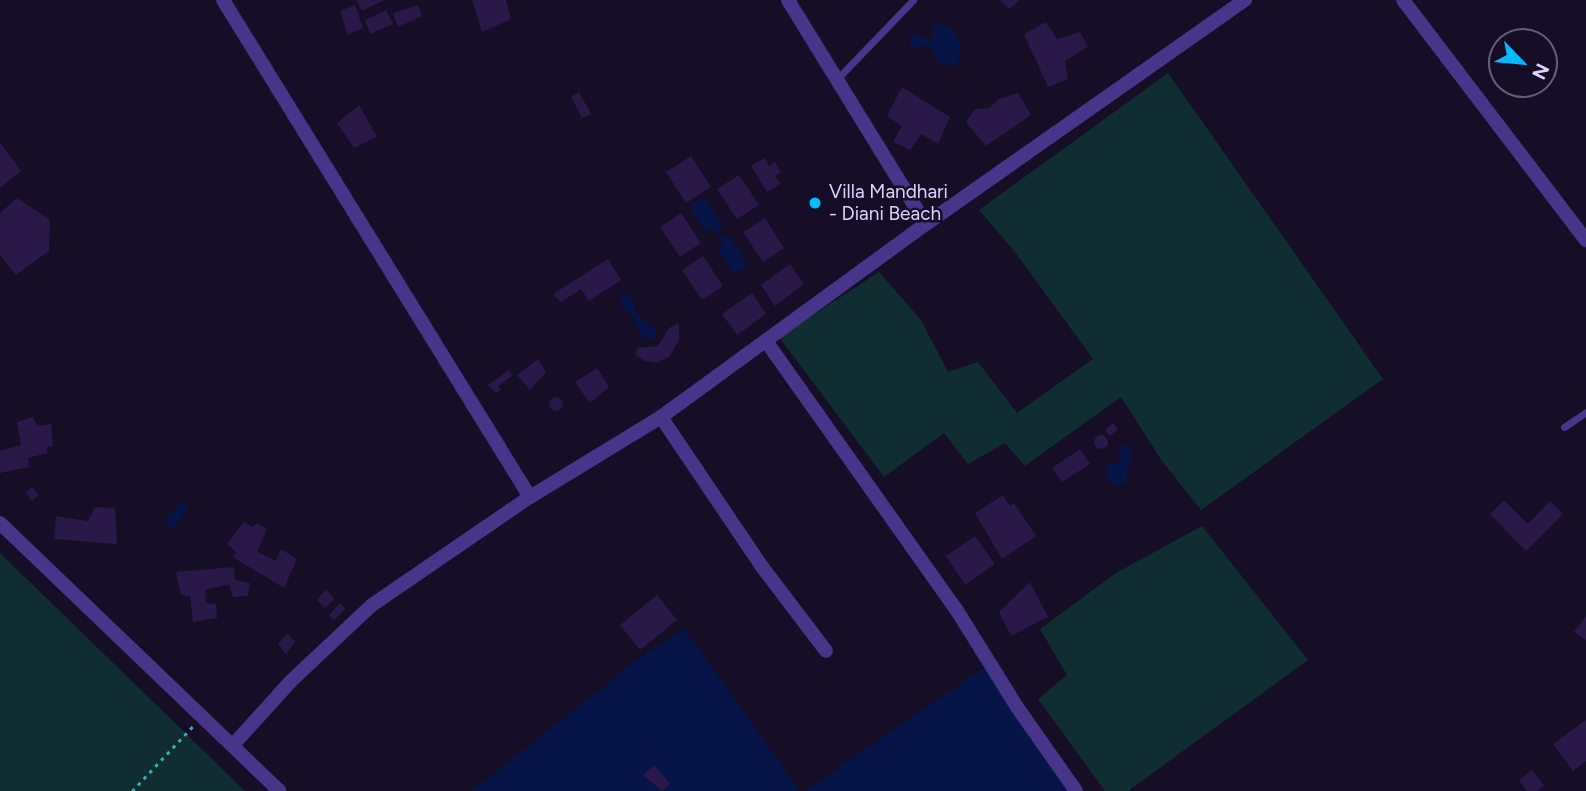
<!DOCTYPE html>
<style>
body{margin:0}
#map{position:relative;width:1586px;height:791px;overflow:hidden;background:#160e27;font-family:Figtree,sans-serif}
div>[style]{position:absolute}
[style*='--x']{left:calc(var(--x)*1px);top:calc(var(--y)*1px);width:calc(var(--w)*1px);rotate:calc(var(--a)*1deg)}
.green>*{inset:0;background:#102d31}
.water>*{inset:0;background:#071447}
.building>*{inset:0;background:#2a1849}
.round{border-radius:50%}
.path>*{height:2.5px;margin-top:-1.25px;transform-origin:0;background:repeating-linear-gradient(90deg,#27b0bf 0 3.5px,transparent 0 8.5px)}
.lane>*{height:7px;margin:-3.5px;padding:0 3.5px;transform-origin:3.5px;border-radius:3.5px;background:#463589}
.street>*{height:14px;margin:-7px;padding:0 7px;transform-origin:7px;border-radius:7px;background:#463589}
.dots>*{width:19px;height:19px;translate:-50% -50%;box-sizing:border-box;border:4px solid #160e27;border-radius:50%}
span{translate:-50% -50%;white-space:nowrap;text-align:center;line-height:1.15;-webkit-text-stroke:5px #160e27;paint-order:stroke}
.poi-label{font-size:19px;color:#dfd3ff}
.left{translate:0 -50%;text-align:left}
.north{position:absolute;left:1488px;top:28px;width:70px;height:70px;box-sizing:border-box;background:#160e27;border:2px solid #665d7d;border-radius:50%;rotate:116deg;font-size:19px;font-weight:700;line-height:28px;text-align:center;color:#dfd3ff}
.north::after{content:'';display:block;margin:auto;width:24px;height:32px;background:#00bcfe;clip-path:polygon(50% 0,100% 100%,50% 72%,0 100%)}
</style>
<div id="map">
<div class="green">
<i style="clip-path:polygon(1168px 73px,1383px 379px,1201px 510px,1162px 461px,1121px 397px,1025px 466px,1005px 443px,968px 464px,944px 433px,884px 477px,779px 337px,879px 272px,921px 320px,948px 372px,978px 362px,1017px 413px,1093px 359px,1015px 252px,979px 210px)"></i>
<i style="clip-path:polygon(1202px 526px,1308px 660px,1128px 791px,1105px 791px,1038px 699px,1067px 675px,1040px 629px,1116px 573px)"></i>
<i style="clip-path:polygon(0 553px,245px 791px,0 791px)"></i>
</div>
<div class="water">
<i style="clip-path:polygon(933px 23px,955px 30px,955px 36px,959px 39px,959px 58px,955px 66px,939px 63px,929px 43px,919px 49px,909px 47px,912px 35px,933px 39px)"></i>
<i style="clip-path:polygon(704px 197px,723px 225px,718px 229px,725px 239px,729px 236px,748px 265px,735px 274px,717px 248px,724px 244px,713px 228px,706px 232px,689px 207px)"></i>
<i style="clip-path:polygon(622px 294px,631px 296px,635px 312px,656px 331px,653px 339px,643px 338px,634px 317px,620px 306px)"></i>
<i style="clip-path:polygon(1122px 445px,1129px 446px,1132px 453px,1125px 484px,1117px 485px,1107px 481px,1106px 471px,1110px 464px,1118px 462px)"></i>
<i style="clip-path:polygon(180px 503px,188px 505px,188px 508px,173px 529px,164px 522px)"></i>
<i style="clip-path:polygon(684px 628px,800px 791px,472px 791px,633px 663px)"></i>
<i style="clip-path:polygon(986px 666px,1070px 791px,805px 791px)"></i>
</div>
<div class="building">
<i style="clip-path:polygon(356px 0,384px 0,362px 11px)"></i>
<i style="clip-path:polygon(472px 0,506px 0,511px 19px,482px 32px)"></i>
<i style="clip-path:polygon(1000px 0,1020px 0,1009px 9px)"></i>
<i style="clip-path:polygon(355px 5px,363px 28px,348px 35px,340px 11px)"></i>
<i style="clip-path:polygon(418px 5px,422px 16px,398px 27px,393px 13px)"></i>
<i style="clip-path:polygon(386px 10px,393px 24px,370px 34px,365px 20px)"></i>
<i style="clip-path:polygon(1046px 22px,1057px 39px,1080px 32px,1088px 47px,1065px 61px,1068px 79px,1048px 87px,1024px 34px)"></i>
<i style="clip-path:polygon(1510px 35px,1515px 42px,1502px 42px,1502px 63px,1492px 48px)"></i>
<i style="clip-path:polygon(902px 87px,950px 117px,938px 144px,921px 134px,910px 150px,893px 142px,902px 126px,887px 116px)"></i>
<i style="clip-path:polygon(579px 92px,591px 114px,582px 118px,571px 97px)"></i>
<i style="clip-path:polygon(1018px 93px,1031px 115px,986px 146px,966px 122px,975px 109px,989px 108px,999px 99px)"></i>
<i style="clip-path:polygon(359px 105px,377px 137px,354px 148px,337px 123px)"></i>
<i style="clip-path:polygon(0 142px,21px 171px,0 188px)"></i>
<i style="clip-path:polygon(691px 156px,711px 187px,686px 203px,666px 172px)"></i>
<i style="clip-path:polygon(764px 158px,769px 166px,775px 162px,781px 172px,775px 176px,780px 184px,767px 192px,751px 166px)"></i>
<i style="clip-path:polygon(739px 175px,759px 205px,737px 219px,717px 189px)"></i>
<i style="clip-path:polygon(17px 198px,50px 220px,49px 251px,16px 275px,0 255px,0 213px)"></i>
<i style="clip-path:polygon(681px 213px,701px 243px,680px 257px,660px 227px)"></i>
<i style="clip-path:polygon(765px 218px,784px 248px,763px 262px,743px 232px)"></i>
<i style="clip-path:polygon(703px 256px,723px 286px,702px 300px,682px 270px)"></i>
<i style="clip-path:polygon(608px 259px,621px 280px,589px 301px,581px 289px,561px 302px,553px 294px)"></i>
<i style="clip-path:polygon(790px 264px,804px 284px,775px 306px,761px 285px)"></i>
<i style="clip-path:polygon(752px 293px,766px 314px,737px 335px,722px 314px)"></i>
<i style="clip-path:polygon(679px 323px,679px 340px,670px 356px,657px 363px,645px 361px,635px 355px,637px 348px,658px 346px,669px 328px)"></i>
<i style="clip-path:polygon(538px 359px,546px 373px,530px 390px,517px 375px)"></i>
<i style="clip-path:polygon(597px 368px,609px 387px,590px 403px,575px 382px)"></i>
<i style="clip-path:polygon(509px 370px,512px 376px,498px 386px,501px 390px,496px 393px,488px 385px)"></i>
<i class="round" style="left:549px;top:397px;width:14px;height:14px"></i>
<i style="clip-path:polygon(33px 417px,37px 426px,51px 424px,53px 446px,47px 447px,47px 453px,28px 458px,29px 467px,0 473px,0 451px,21px 445px,17px 422px)"></i>
<i style="clip-path:polygon(1113px 423px,1118px 429px,1110px 436px,1105px 430px)"></i>
<i class="round" style="left:1094px;top:435px;width:14px;height:14px"></i>
<i style="clip-path:polygon(1080px 449px,1090px 464px,1062px 482px,1052px 468px)"></i>
<i style="clip-path:polygon(32px 487px,39px 495px,32px 501px,26px 493px)"></i>
<i style="clip-path:polygon(1003px 495px,1010px 506px,1014px 503px,1036px 536px,1002px 559px,975px 513px)"></i>
<i style="clip-path:polygon(1504px 500px,1528px 524px,1550px 501px,1563px 514px,1526px 551px,1490px 514px)"></i>
<i style="clip-path:polygon(95px 507px,115px 508px,117px 544px,54px 539px,56px 516px,88px 521px)"></i>
<i style="clip-path:polygon(244px 522px,253px 527px,257px 523px,267px 529px,257px 552px,276px 561px,281px 549px,297px 559px,284px 588px,233px 557px,236px 552px,227px 544px)"></i>
<i style="clip-path:polygon(975px 536px,995px 564px,965px 585px,946px 556px)"></i>
<i style="clip-path:polygon(234px 567px,235px 580px,250px 583px,248px 596px,233px 597px,229px 584px,205px 590px,206px 603px,216px 604px,217px 618px,193px 622px,190px 596px,181px 595px,176px 572px)"></i>
<i style="clip-path:polygon(1030px 582px,1048px 617px,1011px 636px,999px 612px)"></i>
<i style="clip-path:polygon(326px 589px,334px 599px,325px 608px,317px 600px)"></i>
<i style="clip-path:polygon(657px 595px,677px 620px,640px 650px,620px 625px)"></i>
<i style="clip-path:polygon(340px 603px,345px 609px,334px 620px,329px 615px)"></i>
<i style="clip-path:polygon(1586px 616px,1586px 640px,1574px 632px)"></i>
<i style="clip-path:polygon(287px 633px,295px 642px,286px 654px,278px 644px)"></i>
<i style="clip-path:polygon(1586px 720px,1586px 761px,1573px 771px,1553px 744px)"></i>
<i style="clip-path:polygon(654px 765px,670px 784px,662px 791px,643px 775px)"></i>
<i style="clip-path:polygon(1532px 770px,1544px 786px,1537px 791px,1527px 791px,1519px 780px)"></i>
</div>
<div class="path">
<i style="--x:132;--y:791;--w:89;--a:-46.8"></i>
</div>
<div class="lane">
<i style="--x:838;--y:78;--w:108;--a:-46.1"></i>
<i style="--x:1564;--y:427;--w:27;--a:-34"></i>
</div>
<div class="street">
<i style="--x:223;--y:0;--w:584;--a:58.3"></i>
<i style="--x:788;--y:0;--w:263;--a:58.4"></i>
<i style="--x:1403;--y:0;--w:302;--a:52.7"></i>
<i style="--x:766;--y:341;--w:329;--a:54.7"></i>
<i style="--x:956;--y:609;--w:115;--a:58.1"></i>
<i style="--x:1017;--y:707;--w:103;--a:54.9"></i>
<i style="--x:661;--y:417;--w:182;--a:56"></i>
<i style="--x:763;--y:568;--w:104;--a:52.8"></i>
<i style="--x:0;--y:523;--w:387;--a:43.8"></i>
<i style="--x:233;--y:745;--w:86;--a:-47.8"></i>
<i style="--x:291;--y:681;--w:111;--a:-43.2"></i>
<i style="--x:372;--y:605;--w:191;--a:-34.4"></i>
<i style="--x:530;--y:497;--w:153;--a:-31.4"></i>
<i style="--x:661;--y:417;--w:328;--a:-36.1"></i>
<i style="--x:926;--y:224;--w:390;--a:-35.1"></i>
</div>
<div class="dots">
<i style="left:815px;top:203px;background:#00bcfe"></i>
</div>
<div class="poi-label">
<span class="left" style="left:829px;top:203px">Villa Mandhari<br>- Diani Beach</span>
</div>
<div class="north">N</div>
</div>
